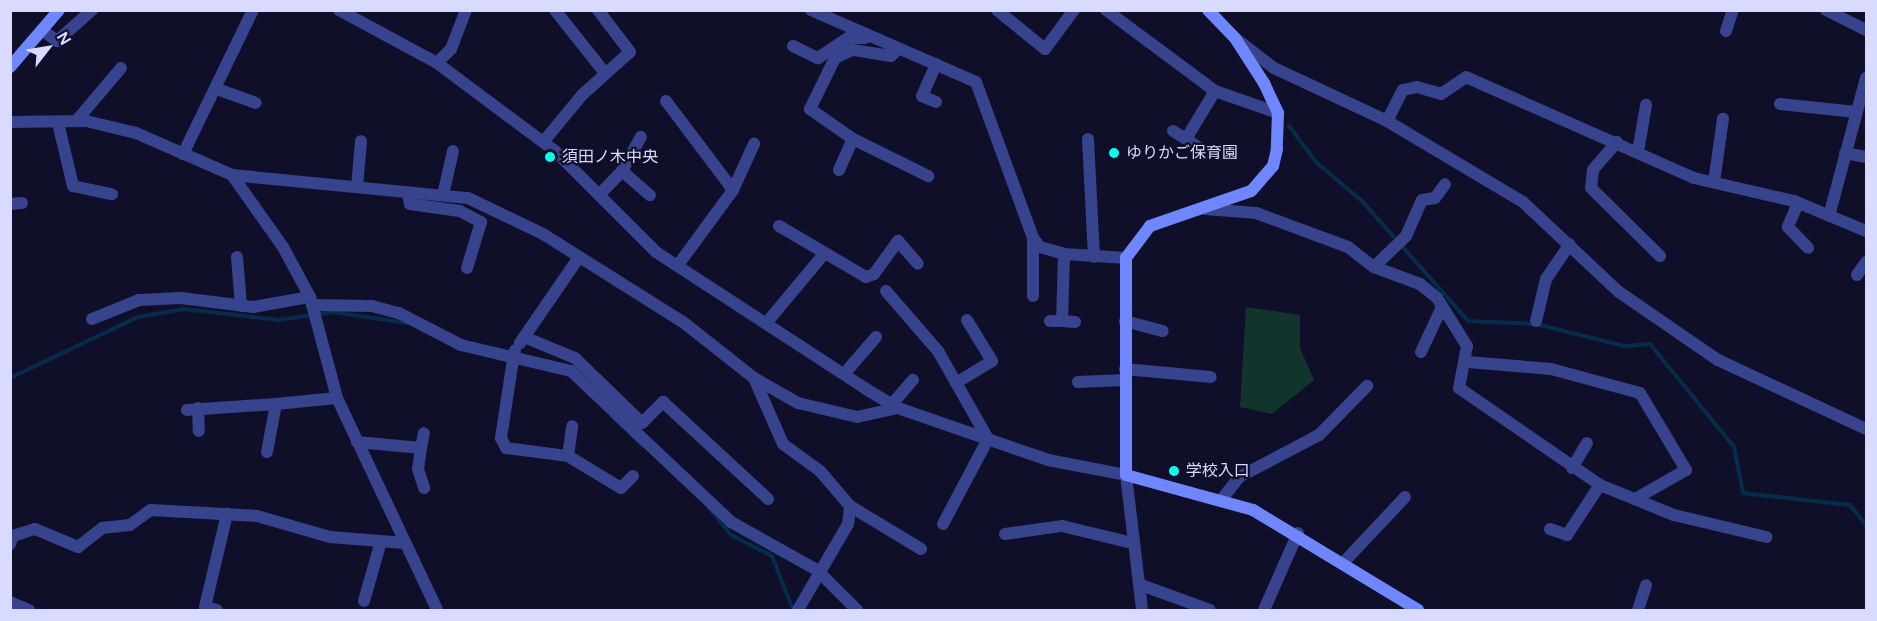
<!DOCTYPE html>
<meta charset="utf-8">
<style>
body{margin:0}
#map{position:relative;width:1877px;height:621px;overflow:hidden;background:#0f0f2a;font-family:"DM Sans","Noto Sans JP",sans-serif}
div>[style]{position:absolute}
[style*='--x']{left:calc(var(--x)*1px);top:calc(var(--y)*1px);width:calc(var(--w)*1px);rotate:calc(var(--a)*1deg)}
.green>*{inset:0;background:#11352d}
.stream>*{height:4px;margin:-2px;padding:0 2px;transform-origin:2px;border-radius:2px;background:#072c4b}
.street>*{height:12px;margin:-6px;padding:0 6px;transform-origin:6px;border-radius:6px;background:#37438c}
.secondary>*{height:12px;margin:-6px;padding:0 6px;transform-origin:6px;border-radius:6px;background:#6f86ff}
.street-bridge>*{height:12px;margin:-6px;padding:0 6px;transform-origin:6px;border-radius:6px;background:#37438c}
.dots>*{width:16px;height:16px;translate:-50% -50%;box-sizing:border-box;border:3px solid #0f0f2a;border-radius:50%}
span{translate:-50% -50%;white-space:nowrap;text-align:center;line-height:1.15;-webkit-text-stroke:4.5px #0f0f2a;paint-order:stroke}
.poi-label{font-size:16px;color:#d8dbff}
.left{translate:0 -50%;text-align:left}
.frame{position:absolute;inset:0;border:12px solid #d8dbff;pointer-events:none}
.north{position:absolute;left:18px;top:18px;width:60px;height:60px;-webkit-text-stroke:4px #0f0f2a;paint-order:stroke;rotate:59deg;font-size:16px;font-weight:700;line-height:24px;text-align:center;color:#d8dbff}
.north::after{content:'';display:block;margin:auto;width:21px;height:27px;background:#d8dbff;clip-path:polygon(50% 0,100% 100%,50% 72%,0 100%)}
</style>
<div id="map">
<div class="green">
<i style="clip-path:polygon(1246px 307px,1300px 315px,1300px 348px,1314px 380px,1272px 414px,1240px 407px)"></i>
</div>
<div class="stream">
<i style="--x:1289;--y:126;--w:46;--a:52.9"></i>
<i style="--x:1317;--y:163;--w:59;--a:40.2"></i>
<i style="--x:1362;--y:201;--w:160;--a:48.5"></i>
<i style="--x:1468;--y:321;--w:68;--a:2.5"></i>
<i style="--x:1536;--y:324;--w:91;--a:14"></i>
<i style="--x:1624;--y:346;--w:26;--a:-4"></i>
<i style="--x:1650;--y:344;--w:133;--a:50.8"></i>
<i style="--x:1734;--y:447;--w:47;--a:78.9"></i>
<i style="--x:1743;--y:493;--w:108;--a:6.4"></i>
<i style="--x:1850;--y:505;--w:26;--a:51"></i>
<i style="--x:10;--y:378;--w:142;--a:-25.5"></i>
<i style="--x:138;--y:317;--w:46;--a:-10.1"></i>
<i style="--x:183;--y:309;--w:97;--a:6.5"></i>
<i style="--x:279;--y:320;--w:55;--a:-8.4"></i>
<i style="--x:333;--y:312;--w:75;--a:8.5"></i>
<i style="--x:612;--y:416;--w:43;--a:44.1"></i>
<i style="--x:709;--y:508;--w:35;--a:51"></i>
<i style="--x:731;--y:535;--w:46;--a:27.1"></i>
<i style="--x:772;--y:556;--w:58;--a:68.7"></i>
</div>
<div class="street">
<i style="--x:339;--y:10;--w:111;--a:28.4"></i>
<i style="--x:437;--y:63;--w:147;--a:36.7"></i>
<i style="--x:555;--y:151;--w:143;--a:45"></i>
<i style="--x:656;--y:252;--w:251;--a:33.1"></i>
<i style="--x:866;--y:389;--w:37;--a:31"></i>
<i style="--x:898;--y:408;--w:159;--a:19.1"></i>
<i style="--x:1048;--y:460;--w:79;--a:10.9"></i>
<i style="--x:1126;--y:475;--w:136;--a:83.2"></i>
<i style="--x:555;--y:10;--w:80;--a:51.6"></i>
<i style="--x:811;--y:10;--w:180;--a:23.6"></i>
<i style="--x:976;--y:82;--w:166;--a:69.9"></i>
<i style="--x:1033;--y:238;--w:11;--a:52"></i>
<i style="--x:1040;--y:247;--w:25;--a:16"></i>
<i style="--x:1064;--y:254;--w:62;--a:3.7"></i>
<i style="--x:997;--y:10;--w:62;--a:39.1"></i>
<i style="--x:1045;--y:49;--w:49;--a:-53.4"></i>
<i style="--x:1106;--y:10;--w:136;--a:36.6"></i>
<i style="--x:1215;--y:91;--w:67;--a:19.2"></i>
<i style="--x:1826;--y:10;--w:45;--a:26.6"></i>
<i style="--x:42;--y:30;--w:19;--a:36"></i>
<i style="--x:57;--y:41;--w:47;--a:-41.5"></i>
<i style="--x:1726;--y:31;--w:22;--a:-72"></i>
<i style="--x:1235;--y:38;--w:49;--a:37.6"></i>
<i style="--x:1274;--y:68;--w:125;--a:25.1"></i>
<i style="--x:1387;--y:121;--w:158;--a:30.8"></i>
<i style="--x:1523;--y:202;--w:132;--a:43.2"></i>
<i style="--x:1619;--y:292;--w:120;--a:34.5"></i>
<i style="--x:1718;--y:360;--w:163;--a:25"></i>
<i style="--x:793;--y:46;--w:28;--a:26"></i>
<i style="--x:818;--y:58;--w:36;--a:-34"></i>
<i style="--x:848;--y:38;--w:17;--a:0"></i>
<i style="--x:898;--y:49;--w:10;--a:135"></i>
<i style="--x:891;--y:56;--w:39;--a:-171"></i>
<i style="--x:852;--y:50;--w:19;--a:155"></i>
<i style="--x:835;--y:58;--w:57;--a:116.1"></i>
<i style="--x:810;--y:109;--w:52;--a:34.9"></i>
<i style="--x:853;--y:139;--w:84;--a:26.3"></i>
<i style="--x:437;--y:63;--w:20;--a:-45"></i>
<i style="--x:451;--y:49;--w:42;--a:-69"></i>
<i style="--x:217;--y:89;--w:41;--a:19.7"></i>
<i style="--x:666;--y:101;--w:111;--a:53"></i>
<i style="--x:936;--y:102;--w:15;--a:-157"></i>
<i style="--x:922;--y:96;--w:35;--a:-66"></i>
<i style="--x:1780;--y:104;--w:76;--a:6"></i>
<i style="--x:77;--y:120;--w:68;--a:-49.8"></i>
<i style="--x:1387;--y:121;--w:35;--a:-63"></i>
<i style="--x:1403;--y:90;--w:14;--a:-12"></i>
<i style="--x:1417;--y:87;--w:25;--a:16"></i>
<i style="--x:1441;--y:94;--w:30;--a:-34"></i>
<i style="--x:1466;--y:77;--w:249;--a:23.9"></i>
<i style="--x:1694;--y:178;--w:103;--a:13"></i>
<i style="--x:1794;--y:201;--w:78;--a:22.6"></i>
<i style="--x:10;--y:122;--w:76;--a:-0.8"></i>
<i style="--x:86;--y:121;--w:51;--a:13.5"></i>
<i style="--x:136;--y:133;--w:105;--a:23.6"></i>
<i style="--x:232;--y:175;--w:237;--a:5.6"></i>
<i style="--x:468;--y:198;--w:83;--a:25.6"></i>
<i style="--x:543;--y:234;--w:165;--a:32.2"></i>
<i style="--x:683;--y:322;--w:90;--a:38.3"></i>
<i style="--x:754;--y:378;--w:51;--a:29.6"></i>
<i style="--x:798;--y:403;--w:61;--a:13.3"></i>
<i style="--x:857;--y:417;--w:42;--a:-12.4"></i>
<i style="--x:58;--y:123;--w:65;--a:76.6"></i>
<i style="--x:73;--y:186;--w:40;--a:12"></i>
<i style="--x:1173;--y:131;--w:15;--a:32"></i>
<i style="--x:1088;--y:139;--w:118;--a:87.1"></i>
<i style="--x:544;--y:141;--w:60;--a:-50.4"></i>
<i style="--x:582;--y:95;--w:64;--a:-41.9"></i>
<i style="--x:630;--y:52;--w:53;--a:-127.3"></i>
<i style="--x:1617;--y:142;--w:37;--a:131"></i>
<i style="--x:1593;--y:170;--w:18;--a:96"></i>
<i style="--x:1591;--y:188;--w:97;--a:44.6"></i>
<i style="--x:1198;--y:147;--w:14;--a:-146"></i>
<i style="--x:1186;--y:139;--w:56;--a:-58.9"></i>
<i style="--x:1638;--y:152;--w:48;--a:-80.3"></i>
<i style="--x:1845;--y:153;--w:21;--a:11"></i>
<i style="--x:183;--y:154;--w:160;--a:-64.1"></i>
<i style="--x:839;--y:170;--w:34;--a:-66"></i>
<i style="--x:622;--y:171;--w:39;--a:-61"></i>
<i style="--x:232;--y:175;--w:88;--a:54.7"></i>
<i style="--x:283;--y:247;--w:57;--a:61.6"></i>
<i style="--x:310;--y:297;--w:105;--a:75"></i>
<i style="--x:337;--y:398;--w:234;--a:64.7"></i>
<i style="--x:1714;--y:182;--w:64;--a:-81.9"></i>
<i style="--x:357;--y:187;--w:46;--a:-85"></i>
<i style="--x:408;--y:194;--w:10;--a:79"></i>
<i style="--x:410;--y:204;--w:50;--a:8"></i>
<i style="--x:460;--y:211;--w:24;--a:28"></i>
<i style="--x:481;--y:222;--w:48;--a:106.9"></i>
<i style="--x:443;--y:195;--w:45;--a:-77.2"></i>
<i style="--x:599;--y:195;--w:33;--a:-46"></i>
<i style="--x:622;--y:171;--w:37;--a:41"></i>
<i style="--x:1798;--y:203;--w:26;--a:113"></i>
<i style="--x:1788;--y:227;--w:29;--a:46"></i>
<i style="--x:10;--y:204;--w:12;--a:-5"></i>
<i style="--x:1206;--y:209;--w:50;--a:4.6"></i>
<i style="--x:1256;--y:213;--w:98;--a:20.3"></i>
<i style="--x:1348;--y:247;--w:33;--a:38"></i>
<i style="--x:1374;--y:267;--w:49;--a:20.3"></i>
<i style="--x:1420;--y:284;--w:22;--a:39"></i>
<i style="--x:1437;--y:298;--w:57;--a:58"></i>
<i style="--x:1467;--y:346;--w:43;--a:100.8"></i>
<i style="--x:1459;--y:388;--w:171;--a:34.5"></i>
<i style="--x:1600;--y:485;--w:80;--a:22.1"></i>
<i style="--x:1674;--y:515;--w:95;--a:13.4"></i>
<i style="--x:1829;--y:216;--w:143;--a:-75"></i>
<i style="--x:779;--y:226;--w:101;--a:30.4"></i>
<i style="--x:866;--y:277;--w:9;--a:-21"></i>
<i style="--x:874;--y:274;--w:41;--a:-54"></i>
<i style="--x:898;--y:241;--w:30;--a:49"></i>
<i style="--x:1033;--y:238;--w:58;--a:90"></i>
<i style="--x:1064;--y:254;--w:67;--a:91.7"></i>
<i style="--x:1062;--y:321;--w:13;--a:4"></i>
<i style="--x:237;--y:257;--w:49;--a:85.3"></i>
<i style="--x:678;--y:265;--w:93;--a:-53.7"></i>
<i style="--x:733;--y:190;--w:51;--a:-65.5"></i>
<i style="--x:1374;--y:267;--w:45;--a:-44.1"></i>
<i style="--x:1406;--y:236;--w:39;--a:-66"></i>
<i style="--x:1422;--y:200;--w:13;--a:-9"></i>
<i style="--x:1435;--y:198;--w:17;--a:-54"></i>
<i style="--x:1857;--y:275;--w:16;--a:-55"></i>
<i style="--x:886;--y:291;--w:79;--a:49.1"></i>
<i style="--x:938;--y:351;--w:101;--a:60.4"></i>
<i style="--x:312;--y:305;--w:60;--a:1"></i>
<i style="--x:372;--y:306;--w:28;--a:15"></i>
<i style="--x:399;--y:313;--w:70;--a:27.3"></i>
<i style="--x:461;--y:345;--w:113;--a:13.3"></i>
<i style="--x:571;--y:371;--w:220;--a:43.3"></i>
<i style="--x:731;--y:522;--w:98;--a:29.2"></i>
<i style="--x:817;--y:570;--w:57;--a:45"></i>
<i style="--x:92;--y:319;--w:51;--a:-22"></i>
<i style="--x:139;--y:300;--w:42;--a:-2.7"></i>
<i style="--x:181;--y:298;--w:73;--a:7.1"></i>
<i style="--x:253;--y:307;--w:58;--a:-10"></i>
<i style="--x:768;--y:321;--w:87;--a:-50.1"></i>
<i style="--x:1050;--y:321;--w:12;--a:0"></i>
<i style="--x:1125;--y:321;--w:39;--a:15"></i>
<i style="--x:1536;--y:321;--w:43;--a:-76.6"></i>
<i style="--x:1546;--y:279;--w:42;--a:-55.6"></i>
<i style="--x:524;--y:337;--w:55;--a:22.4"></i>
<i style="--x:575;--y:358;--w:93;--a:44.1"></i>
<i style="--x:642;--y:423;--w:30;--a:-45"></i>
<i style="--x:663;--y:402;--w:143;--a:42.7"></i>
<i style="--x:520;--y:343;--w:104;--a:-55.5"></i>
<i style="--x:1421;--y:352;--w:50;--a:-65"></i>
<i style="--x:1468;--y:362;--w:83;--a:4.8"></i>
<i style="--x:1551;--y:369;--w:92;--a:15.1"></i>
<i style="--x:1640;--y:393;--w:90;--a:59.1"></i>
<i style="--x:1686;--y:470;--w:59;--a:150.4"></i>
<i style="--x:512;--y:366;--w:73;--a:98.7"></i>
<i style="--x:501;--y:438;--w:11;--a:63"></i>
<i style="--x:506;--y:448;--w:63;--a:7.4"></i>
<i style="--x:568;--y:456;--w:62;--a:31.1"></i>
<i style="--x:621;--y:488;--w:17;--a:-45"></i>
<i style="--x:1125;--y:369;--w:86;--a:5.3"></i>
<i style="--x:844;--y:374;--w:49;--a:-49.1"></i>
<i style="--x:754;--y:378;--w:72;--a:66.3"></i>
<i style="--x:783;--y:444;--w:46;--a:36.1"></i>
<i style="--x:820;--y:471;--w:46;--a:49.4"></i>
<i style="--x:850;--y:506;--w:18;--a:96"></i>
<i style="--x:848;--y:524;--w:99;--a:120.2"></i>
<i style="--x:1078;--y:382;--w:47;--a:-2.4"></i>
<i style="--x:956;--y:383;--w:42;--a:-31.4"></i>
<i style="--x:992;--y:361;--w:48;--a:-121.4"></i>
<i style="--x:892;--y:404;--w:32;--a:-49"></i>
<i style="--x:198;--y:408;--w:23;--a:88"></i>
<i style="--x:187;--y:410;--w:89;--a:-3.9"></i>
<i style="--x:357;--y:442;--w:64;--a:5.4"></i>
<i style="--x:421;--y:448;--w:21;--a:98"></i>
<i style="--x:418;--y:469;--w:20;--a:72"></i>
<i style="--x:421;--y:448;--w:15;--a:-79"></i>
<i style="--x:267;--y:452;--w:49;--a:-79.4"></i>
<i style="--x:276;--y:404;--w:61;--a:-5.6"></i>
<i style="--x:568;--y:456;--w:30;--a:-82"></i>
<i style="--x:1572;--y:468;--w:29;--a:-59"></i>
<i style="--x:1222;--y:499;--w:28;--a:-52"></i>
<i style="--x:1239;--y:477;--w:90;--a:-27.7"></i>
<i style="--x:1319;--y:435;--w:69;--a:-45.6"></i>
<i style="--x:850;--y:506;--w:83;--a:31.2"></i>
<i style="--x:943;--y:524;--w:96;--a:-62.1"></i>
<i style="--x:1550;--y:529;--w:18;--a:19"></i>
<i style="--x:1567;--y:535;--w:60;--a:-56.6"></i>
<i style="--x:1005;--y:534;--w:58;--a:-8"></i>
<i style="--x:1062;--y:526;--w:73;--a:13.5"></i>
<i style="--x:10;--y:544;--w:9;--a:-69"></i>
<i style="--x:13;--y:536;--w:23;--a:-18"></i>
<i style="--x:35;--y:529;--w:47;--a:22.7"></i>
<i style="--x:78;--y:547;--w:31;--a:-38"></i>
<i style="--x:102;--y:528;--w:28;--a:-6"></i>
<i style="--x:130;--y:525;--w:26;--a:-36"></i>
<i style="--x:151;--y:510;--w:106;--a:3.2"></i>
<i style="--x:257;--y:516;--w:76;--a:16"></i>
<i style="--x:330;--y:537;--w:75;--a:4.6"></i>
<i style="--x:1344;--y:562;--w:89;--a:-46.8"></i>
<i style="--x:1141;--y:585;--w:73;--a:19.9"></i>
<i style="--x:364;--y:601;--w:62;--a:-74.2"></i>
<i style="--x:10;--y:602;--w:21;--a:23"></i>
<i style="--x:217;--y:610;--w:12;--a:-166"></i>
<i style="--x:205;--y:607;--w:96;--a:-76.7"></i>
<i style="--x:1264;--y:610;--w:84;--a:-66.2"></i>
<i style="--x:1638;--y:610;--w:26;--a:-72"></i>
</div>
<div class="secondary">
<i style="--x:1208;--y:10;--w:39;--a:46"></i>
<i style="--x:1235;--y:38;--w:54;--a:57.2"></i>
<i style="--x:1264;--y:83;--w:33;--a:65"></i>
<i style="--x:1278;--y:113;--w:36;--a:92"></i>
<i style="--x:1277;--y:149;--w:17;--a:103"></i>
<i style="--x:1273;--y:166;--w:33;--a:131"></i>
<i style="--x:1251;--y:191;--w:107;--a:160.9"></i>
<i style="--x:1150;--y:226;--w:40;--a:127"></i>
<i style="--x:1126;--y:258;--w:217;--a:90"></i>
<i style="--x:1126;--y:475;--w:132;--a:15.4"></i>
<i style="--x:1253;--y:510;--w:193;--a:31.2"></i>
<i style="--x:10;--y:67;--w:75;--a:-49.3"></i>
</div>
<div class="street-bridge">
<i style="--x:512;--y:366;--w:16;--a:-79"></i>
</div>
<div class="dots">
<i style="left:1114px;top:153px;background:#04ffeb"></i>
<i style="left:550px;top:157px;background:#04ffeb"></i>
<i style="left:1174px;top:471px;background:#04ffeb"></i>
</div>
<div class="poi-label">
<span class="left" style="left:1126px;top:153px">ゆりかご保育園</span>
<span class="left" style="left:562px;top:157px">須田ノ木中央</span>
<span class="left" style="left:1186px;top:471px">学校入口</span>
</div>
<div class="frame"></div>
<div class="north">N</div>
</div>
